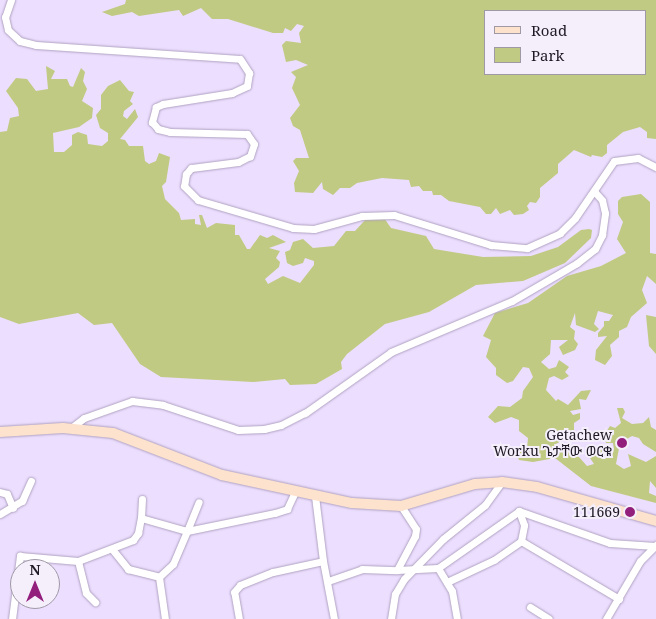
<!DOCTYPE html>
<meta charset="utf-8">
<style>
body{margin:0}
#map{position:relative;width:656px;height:619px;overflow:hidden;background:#ecdefe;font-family:"Noto Serif","Noto Sans Ethiopic",serif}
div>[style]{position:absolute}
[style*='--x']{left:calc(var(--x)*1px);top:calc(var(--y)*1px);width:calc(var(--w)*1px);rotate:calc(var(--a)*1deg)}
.green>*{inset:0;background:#c0ca82}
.roads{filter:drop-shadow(0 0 1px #b0a2c1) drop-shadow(0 0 1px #b0a2c1)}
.street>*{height:7px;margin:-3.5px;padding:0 3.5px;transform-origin:3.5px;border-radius:3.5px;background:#fff}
.secondary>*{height:10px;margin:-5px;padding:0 5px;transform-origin:5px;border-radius:5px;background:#fde2ce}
.dots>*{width:14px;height:14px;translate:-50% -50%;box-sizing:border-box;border:2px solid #f5effc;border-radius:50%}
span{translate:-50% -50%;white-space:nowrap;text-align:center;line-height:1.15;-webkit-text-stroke:4px #f5effc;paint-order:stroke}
.poi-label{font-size:14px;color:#1f1925}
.right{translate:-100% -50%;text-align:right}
.legend{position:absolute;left:484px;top:10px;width:162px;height:65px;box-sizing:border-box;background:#f5effc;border:1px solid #9f99a6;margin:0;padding:6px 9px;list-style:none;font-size:15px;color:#1f1925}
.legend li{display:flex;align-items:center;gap:10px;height:25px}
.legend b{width:25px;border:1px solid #9f99a6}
.north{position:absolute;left:10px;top:559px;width:50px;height:50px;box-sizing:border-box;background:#f5effc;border:1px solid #9f99a6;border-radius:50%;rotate:0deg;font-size:14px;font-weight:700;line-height:20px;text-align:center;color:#1f1925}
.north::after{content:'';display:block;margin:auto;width:18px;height:22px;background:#931f7d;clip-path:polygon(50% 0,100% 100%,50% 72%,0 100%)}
</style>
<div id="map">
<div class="green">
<i style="clip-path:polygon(evenodd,126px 0,656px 0,656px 139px,647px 138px,647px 132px,640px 127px,623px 132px,607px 145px,607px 153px,602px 157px,592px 155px,591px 157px,574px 150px,558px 164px,558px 173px,540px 188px,540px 197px,536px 203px,530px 202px,527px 206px,529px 210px,523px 214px,514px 215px,510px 210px,500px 214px,496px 208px,491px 214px,486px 214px,480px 207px,449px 201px,441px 195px,433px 195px,432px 191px,423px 191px,419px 186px,411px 187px,409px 180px,382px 178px,357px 183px,350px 188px,340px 188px,333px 195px,323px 189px,322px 182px,313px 193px,295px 192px,294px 183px,299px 171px,293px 161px,296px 158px,309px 158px,300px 130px,293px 126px,290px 118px,300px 105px,292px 88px,296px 77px,291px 72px,308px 65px,296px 60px,286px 62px,282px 45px,286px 41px,301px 43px,299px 33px,304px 26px,297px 24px,291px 31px,285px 28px,283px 33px,273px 33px,228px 19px,212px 19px,201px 8px,183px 16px,179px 10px,139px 16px,132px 12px,112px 16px,102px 12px,125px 4px,126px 0,485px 11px,645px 11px,645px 74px,485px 74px,485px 11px)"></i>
<i style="clip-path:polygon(46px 66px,55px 71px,51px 79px,67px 79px,70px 86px,73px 87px,81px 68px,85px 72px,83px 81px,87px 89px,82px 101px,93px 108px,92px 118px,79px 127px,53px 133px,54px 152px,64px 152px,72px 145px,72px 135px,78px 132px,87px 135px,88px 144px,102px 146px,108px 141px,108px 133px,100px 128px,96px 115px,101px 109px,101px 95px,108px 86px,120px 80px,129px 91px,134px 92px,130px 101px,133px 104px,124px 111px,123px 116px,127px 119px,135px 109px,138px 117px,120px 139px,125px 140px,129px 146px,143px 146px,145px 161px,149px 164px,156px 161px,159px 153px,170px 157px,166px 182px,162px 186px,165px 199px,179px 213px,181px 220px,195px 219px,195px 224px,201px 225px,199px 215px,202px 215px,207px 228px,216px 223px,235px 225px,235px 235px,239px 235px,247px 249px,250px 249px,260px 235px,267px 238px,273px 235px,286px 242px,269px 248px,280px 251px,276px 258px,280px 262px,279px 267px,265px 279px,268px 284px,283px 276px,300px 283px,314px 265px,314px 261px,305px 258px,303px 263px,293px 266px,287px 263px,285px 252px,290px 250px,293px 242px,303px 239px,313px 248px,334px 246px,346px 231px,355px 231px,366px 219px,384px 218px,391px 228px,426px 236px,434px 249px,483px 257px,531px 256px,558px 247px,581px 230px,589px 229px,592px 230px,591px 238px,565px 263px,523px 281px,476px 285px,429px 312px,385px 324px,347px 354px,341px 362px,342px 369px,316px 384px,290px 385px,285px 379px,253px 382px,161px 377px,140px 364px,112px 323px,94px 325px,78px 313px,19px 324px,0 317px,0 132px,7px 131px,10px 118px,19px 116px,18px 108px,6px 91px,16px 78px,27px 79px,36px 91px,48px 89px)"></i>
<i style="clip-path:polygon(641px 194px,650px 202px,650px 253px,656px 254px,656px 284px,647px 276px,642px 290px,647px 303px,631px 317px,627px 327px,619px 331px,619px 337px,610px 345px,612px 356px,605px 365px,595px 360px,596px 350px,607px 336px,598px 337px,598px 333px,604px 326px,604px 321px,609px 321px,613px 315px,598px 311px,594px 324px,599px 329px,595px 332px,576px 325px,575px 313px,570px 327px,575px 331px,574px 339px,578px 344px,575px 350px,563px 355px,559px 347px,568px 340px,551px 340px,550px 354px,541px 362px,549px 369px,556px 367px,559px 360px,569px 367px,565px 372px,569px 376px,562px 380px,554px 376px,549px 378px,546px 390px,556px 401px,558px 399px,568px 405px,581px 391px,591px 390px,586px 400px,579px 399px,581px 409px,570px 411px,573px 415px,580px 413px,580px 419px,574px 423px,574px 434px,554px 445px,579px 457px,587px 466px,594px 464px,588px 455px,588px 445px,614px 450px,613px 443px,606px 443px,605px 440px,598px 438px,601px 431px,606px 432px,610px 426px,615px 428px,621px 423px,617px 408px,623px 408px,625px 412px,622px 418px,632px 424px,643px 423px,649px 417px,651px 427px,656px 430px,656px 452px,643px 444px,639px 438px,632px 436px,620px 443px,616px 464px,624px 469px,631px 466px,628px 454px,646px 462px,656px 456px,656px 488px,650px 481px,649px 493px,656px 496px,656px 503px,591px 486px,555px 458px,533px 462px,519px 460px,516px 453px,527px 449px,528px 438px,519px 431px,519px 420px,511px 417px,495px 423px,488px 417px,498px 406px,510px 407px,522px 398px,523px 391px,533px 377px,529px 368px,523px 367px,513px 381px,507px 383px,496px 375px,496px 368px,486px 357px,491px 340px,483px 336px,495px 313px,528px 303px,567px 276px,601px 266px,626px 253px,617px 239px,623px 222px,618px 214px,618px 201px,622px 197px)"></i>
<i style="clip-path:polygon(646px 315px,656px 317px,656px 354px,649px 346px)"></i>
</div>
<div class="roads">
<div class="street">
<i style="--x:11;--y:0;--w:18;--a:109"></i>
<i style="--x:5;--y:17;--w:13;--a:77"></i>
<i style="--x:8;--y:30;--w:16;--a:43"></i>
<i style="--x:20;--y:41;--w:16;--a:14"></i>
<i style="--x:36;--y:45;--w:204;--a:3.9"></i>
<i style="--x:240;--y:59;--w:17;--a:57"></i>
<i style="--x:249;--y:73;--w:13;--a:99"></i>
<i style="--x:247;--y:86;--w:17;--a:155"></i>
<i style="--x:232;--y:93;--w:70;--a:170.9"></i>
<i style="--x:163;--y:104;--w:8;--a:157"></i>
<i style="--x:156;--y:107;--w:16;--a:105"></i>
<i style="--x:152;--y:122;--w:9;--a:49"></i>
<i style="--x:158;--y:129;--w:12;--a:14"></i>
<i style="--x:170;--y:132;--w:77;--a:1.5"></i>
<i style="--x:247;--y:134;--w:12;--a:55"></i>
<i style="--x:254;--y:144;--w:13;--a:108"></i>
<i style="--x:250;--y:156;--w:13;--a:153"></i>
<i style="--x:238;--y:162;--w:47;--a:172.7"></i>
<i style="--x:191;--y:168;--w:8;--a:130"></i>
<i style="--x:186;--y:174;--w:12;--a:99"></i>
<i style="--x:184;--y:186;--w:20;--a:45"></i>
<i style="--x:198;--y:200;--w:99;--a:16.4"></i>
<i style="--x:293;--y:228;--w:21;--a:3"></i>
<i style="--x:314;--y:229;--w:50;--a:-15.2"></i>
<i style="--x:362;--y:216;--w:32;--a:-2"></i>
<i style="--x:394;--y:215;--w:102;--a:17.2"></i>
<i style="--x:491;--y:245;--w:36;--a:5"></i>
<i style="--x:527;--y:248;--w:36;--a:-24"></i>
<i style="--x:560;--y:233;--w:21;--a:-45"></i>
<i style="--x:575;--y:218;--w:69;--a:-55.6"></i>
<i style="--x:614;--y:161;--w:24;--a:-7"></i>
<i style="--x:638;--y:158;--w:20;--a:27"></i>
<i style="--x:71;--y:428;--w:16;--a:-38"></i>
<i style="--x:84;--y:418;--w:51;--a:-19.5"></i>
<i style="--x:132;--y:401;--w:31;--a:7"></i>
<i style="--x:163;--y:405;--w:79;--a:18.4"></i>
<i style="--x:238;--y:430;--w:26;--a:-2"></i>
<i style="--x:264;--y:429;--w:17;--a:-13"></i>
<i style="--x:281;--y:425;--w:27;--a:-27"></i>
<i style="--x:305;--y:413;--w:105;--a:-35.3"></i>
<i style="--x:391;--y:352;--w:131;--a:-22.9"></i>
<i style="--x:512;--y:301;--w:75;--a:-30.3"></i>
<i style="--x:577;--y:263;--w:23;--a:-38"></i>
<i style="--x:595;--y:249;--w:16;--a:-63"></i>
<i style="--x:602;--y:235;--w:22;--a:-82"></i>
<i style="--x:605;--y:213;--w:13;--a:-103"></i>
<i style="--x:602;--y:200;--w:12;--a:-132"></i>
<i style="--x:0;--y:492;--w:7;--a:16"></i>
<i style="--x:7;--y:494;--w:15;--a:67"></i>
<i style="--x:401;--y:506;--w:27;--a:57"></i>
<i style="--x:416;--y:529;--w:7;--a:98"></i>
<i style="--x:415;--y:536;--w:38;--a:118"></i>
<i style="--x:397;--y:570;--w:41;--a:-2.8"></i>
<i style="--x:438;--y:568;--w:27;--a:59"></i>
<i style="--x:452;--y:591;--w:28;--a:80"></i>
<i style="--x:0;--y:514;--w:26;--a:-31"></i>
<i style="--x:22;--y:501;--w:22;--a:-66"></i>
<i style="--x:141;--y:518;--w:19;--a:-87"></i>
<i style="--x:521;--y:541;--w:114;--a:30.6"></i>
<i style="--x:112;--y:549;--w:26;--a:51"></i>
<i style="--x:128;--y:569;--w:32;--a:14"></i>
<i style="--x:78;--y:561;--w:33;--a:76"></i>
<i style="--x:86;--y:593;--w:13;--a:45"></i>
<i style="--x:323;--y:561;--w:59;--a:79.3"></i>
<i style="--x:438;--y:568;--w:99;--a:-35.1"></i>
<i style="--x:519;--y:511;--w:96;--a:19.4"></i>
<i style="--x:610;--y:543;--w:45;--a:3.8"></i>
<i style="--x:159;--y:577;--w:19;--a:-43"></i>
<i style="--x:173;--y:564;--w:36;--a:-67"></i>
<i style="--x:187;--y:531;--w:90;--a:-11.6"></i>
<i style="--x:275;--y:513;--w:13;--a:-18"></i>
<i style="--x:287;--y:509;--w:19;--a:-65"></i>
<i style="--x:159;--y:577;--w:42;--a:81.9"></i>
<i style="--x:328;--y:581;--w:36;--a:-19"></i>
<i style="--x:362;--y:569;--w:35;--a:2"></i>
<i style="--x:447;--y:582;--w:52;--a:-25.1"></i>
<i style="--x:494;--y:560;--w:33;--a:-35"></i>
<i style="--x:521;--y:541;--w:16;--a:-79"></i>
<i style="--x:524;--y:525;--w:15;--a:-110"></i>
<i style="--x:530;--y:607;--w:22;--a:32"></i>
<i style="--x:12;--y:619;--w:64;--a:-82.8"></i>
<i style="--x:20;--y:556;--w:58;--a:4.9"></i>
<i style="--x:78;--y:561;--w:59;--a:-20.9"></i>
<i style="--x:133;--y:540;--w:9;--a:-54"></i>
<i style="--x:138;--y:533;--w:15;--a:-79"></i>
<i style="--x:141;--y:518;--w:48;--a:15.8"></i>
<i style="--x:187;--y:531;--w:31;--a:-68"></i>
<i style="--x:239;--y:619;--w:27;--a:-100"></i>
<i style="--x:234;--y:592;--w:9;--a:-49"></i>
<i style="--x:240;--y:585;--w:35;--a:-22"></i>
<i style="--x:273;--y:572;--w:51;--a:-12.4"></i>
<i style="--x:323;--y:561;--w:65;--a:-97"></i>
<i style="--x:391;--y:619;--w:25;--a:-81"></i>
<i style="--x:395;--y:594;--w:17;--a:-59"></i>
<i style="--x:404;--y:579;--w:56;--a:-45.7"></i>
<i style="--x:443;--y:539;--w:54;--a:-39"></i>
<i style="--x:485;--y:505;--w:29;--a:-54"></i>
<i style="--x:606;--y:619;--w:67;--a:-59.6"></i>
<i style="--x:640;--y:561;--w:23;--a:-45"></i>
</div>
<div class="secondary">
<i style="--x:0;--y:432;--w:63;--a:-3.6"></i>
<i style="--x:63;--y:428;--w:50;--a:5.7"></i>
<i style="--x:113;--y:433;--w:117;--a:21.1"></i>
<i style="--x:222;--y:475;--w:133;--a:12.2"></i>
<i style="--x:352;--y:503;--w:49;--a:3.5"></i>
<i style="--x:401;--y:506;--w:77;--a:-16.6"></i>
<i style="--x:475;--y:484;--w:27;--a:-4"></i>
<i style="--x:502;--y:482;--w:35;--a:8"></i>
<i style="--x:537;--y:487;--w:124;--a:15.9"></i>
</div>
</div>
<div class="dots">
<i style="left:622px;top:443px;background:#931f7d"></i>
<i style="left:630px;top:512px;background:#931f7d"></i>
</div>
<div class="poi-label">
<span class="right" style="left:612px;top:443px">Getachew<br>Worku ጌታቸው ወርቁ</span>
<span class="right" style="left:620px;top:512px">111669</span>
</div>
<ul class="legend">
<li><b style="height:6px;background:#fde2ce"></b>Road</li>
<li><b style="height:14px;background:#c0ca82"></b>Park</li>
</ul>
<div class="north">N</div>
</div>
